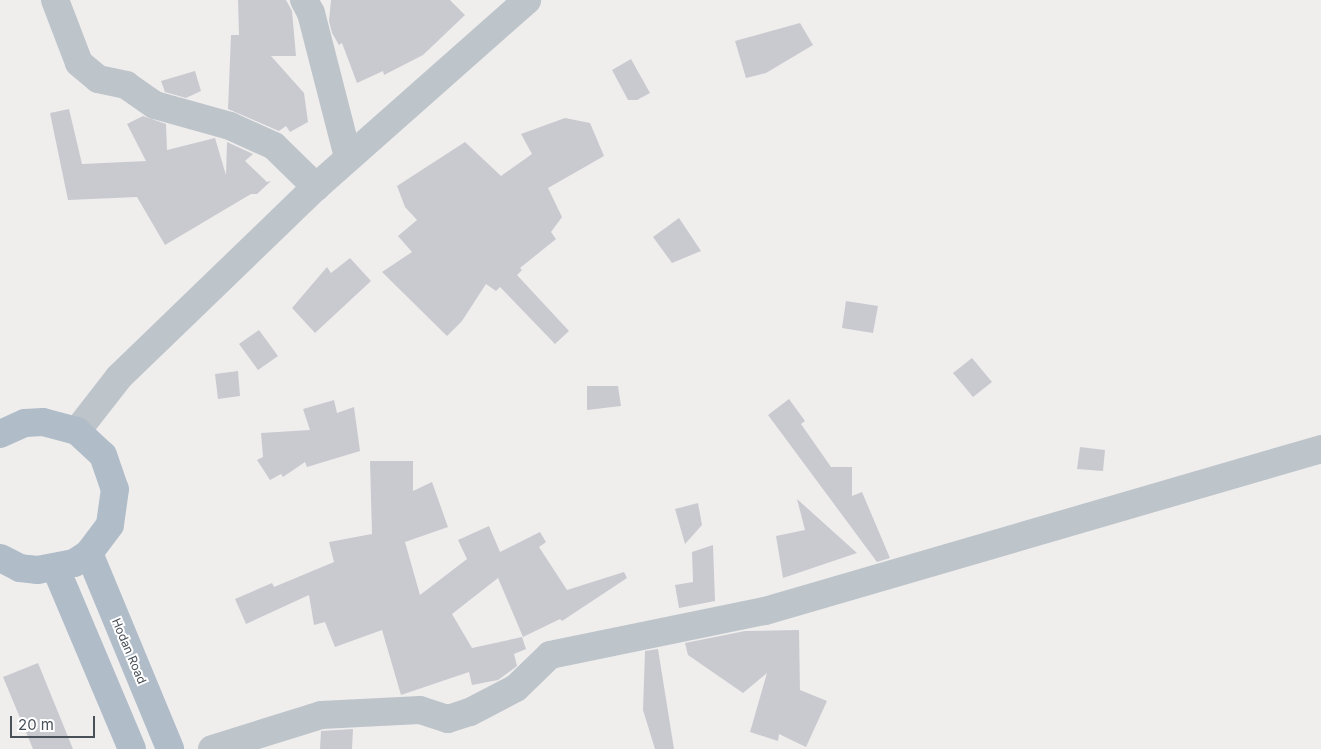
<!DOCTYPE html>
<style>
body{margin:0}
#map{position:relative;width:1321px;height:749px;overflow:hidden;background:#f0eded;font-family:Inter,sans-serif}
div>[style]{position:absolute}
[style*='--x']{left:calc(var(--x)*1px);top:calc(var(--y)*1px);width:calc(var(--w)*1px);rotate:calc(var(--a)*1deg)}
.building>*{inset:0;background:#c9cad0}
.minor>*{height:28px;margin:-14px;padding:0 14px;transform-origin:14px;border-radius:14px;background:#bdc5cb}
.major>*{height:28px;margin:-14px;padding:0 14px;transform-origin:14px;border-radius:14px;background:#b0bdc9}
span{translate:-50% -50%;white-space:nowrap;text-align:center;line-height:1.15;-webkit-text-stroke:4px #fff;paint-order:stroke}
.street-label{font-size:12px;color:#485058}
.scale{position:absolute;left:10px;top:716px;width:85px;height:22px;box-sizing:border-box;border:2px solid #485058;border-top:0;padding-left:6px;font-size:15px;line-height:18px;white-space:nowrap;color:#485058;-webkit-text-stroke:4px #fff;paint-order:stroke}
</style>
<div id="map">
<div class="building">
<i style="clip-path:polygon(238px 0,286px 0,292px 11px,296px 56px,271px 56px,304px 93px,308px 122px,290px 132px,286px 126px,279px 131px,228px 109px,231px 35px,239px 35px)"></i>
<i style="clip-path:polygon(331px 0,450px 0,465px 15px,423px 55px,384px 75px,383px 71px,357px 83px,342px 43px,339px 45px,332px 33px,329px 21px)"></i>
<i style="clip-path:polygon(800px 23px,813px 45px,766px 73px,746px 78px,735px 41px)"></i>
<i style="clip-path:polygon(631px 59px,650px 93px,637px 100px,628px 100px,612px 70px)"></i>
<i style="clip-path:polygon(195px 71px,201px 91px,186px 98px,165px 92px,161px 81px)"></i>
<i style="clip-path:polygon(69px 109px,82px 164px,146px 161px,127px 124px,143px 116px,166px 124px,167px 150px,215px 138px,226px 175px,227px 142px,253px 154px,245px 161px,267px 182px,271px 181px,257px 194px,251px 194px,165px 245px,137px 197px,68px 200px,50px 113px)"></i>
<i style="clip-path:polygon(565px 118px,590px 123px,604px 156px,548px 188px,562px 217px,551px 232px,556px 239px,520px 268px,522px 270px,517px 275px,569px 331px,555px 344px,500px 287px,496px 291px,486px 284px,462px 321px,447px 336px,382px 272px,412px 252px,398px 236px,417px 220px,405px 207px,397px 186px,465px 142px,501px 176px,532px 154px,521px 134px)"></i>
<i style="clip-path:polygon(679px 218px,701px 251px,672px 263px,653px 237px)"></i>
<i style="clip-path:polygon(350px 258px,371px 281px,315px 333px,292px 308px,327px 267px,331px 273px)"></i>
<i style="clip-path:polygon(846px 301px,878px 306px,873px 333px,842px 328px)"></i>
<i style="clip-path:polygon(259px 330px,278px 356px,258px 370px,239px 344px)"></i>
<i style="clip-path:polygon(972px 358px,992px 382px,973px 397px,953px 373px)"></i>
<i style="clip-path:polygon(238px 371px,240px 396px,218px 399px,215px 374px)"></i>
<i style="clip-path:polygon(587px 386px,618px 386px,621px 406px,587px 410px)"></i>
<i style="clip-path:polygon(789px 399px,805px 421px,801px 424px,831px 467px,852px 467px,852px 496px,862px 492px,890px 558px,877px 562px,768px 415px)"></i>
<i style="clip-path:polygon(334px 400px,337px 413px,354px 407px,360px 451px,307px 467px,305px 462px,283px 477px,281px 474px,270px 480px,257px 460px,263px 457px,261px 433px,310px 430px,303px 409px)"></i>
<i style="clip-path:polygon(1080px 447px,1105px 450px,1103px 471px,1077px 469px)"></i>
<i style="clip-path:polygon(370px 461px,413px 461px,413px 491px,432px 482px,448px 527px,405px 542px,420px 595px,467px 559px,458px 540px,489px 526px,500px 552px,540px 532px,546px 542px,539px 547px,567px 590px,624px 572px,627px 578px,562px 621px,560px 619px,523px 637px,498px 578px,452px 614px,472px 648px,522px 637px,526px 649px,514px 654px,517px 666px,498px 680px,472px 685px,469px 672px,401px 695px,382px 630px,335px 647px,325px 622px,314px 625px,309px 595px,246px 624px,235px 599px,272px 583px,274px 587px,334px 562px,329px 542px,372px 534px)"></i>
<i style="clip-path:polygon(797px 499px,857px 553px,783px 578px,776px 536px,805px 530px)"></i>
<i style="clip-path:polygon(698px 503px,702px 525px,685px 544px,675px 509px)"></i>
<i style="clip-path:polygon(713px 545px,715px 601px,679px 608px,675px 585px,693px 582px,692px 552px)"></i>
<i style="clip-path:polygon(799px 630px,800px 690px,827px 701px,806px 747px,779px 734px,778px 741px,750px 732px,767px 673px,743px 693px,688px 655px,685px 643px,745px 631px)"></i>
<i style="clip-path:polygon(658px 649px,674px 749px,655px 749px,643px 710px,645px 651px)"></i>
<i style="clip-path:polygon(38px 663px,73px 749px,33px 749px,3px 677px)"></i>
<i style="clip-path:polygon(353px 729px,352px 749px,320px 749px,321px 731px)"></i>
</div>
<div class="minor">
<i style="--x:55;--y:0;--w:67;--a:69.1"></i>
<i style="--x:79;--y:63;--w:25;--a:40"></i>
<i style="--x:98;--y:79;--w:29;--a:12"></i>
<i style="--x:126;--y:85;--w:35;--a:35"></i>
<i style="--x:155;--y:105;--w:78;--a:15.6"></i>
<i style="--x:230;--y:126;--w:48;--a:24.4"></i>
<i style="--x:274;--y:146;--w:59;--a:44.3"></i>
<i style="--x:304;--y:0;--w:15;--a:62"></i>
<i style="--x:311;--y:13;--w:149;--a:75.6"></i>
<i style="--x:77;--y:431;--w:68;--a:-52.1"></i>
<i style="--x:119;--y:377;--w:274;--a:-44"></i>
<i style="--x:316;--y:187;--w:282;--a:-41.5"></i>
<i style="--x:212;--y:749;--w:114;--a:-17.3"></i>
<i style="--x:321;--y:715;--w:99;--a:-2.9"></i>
<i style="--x:420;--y:710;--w:29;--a:18"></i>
<i style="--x:448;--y:719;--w:23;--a:-18"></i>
<i style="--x:470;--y:712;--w:52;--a:-27.6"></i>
<i style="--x:516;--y:688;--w:47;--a:-44.1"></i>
<i style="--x:550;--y:655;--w:219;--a:-11.6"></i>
<i style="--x:765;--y:611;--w:579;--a:-16.24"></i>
</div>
<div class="major">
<i style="--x:0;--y:434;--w:27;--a:-24"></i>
<i style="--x:25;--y:423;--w:18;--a:-3"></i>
<i style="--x:43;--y:422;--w:35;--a:15"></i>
<i style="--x:77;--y:431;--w:35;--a:43"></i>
<i style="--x:103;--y:455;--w:36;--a:71"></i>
<i style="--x:115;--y:489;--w:36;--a:98"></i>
<i style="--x:110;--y:525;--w:35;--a:127"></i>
<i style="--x:89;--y:553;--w:18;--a:146"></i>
<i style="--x:74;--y:563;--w:37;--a:169"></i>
<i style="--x:38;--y:570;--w:18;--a:-174"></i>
<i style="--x:20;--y:568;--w:22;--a:-153"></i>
<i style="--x:89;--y:553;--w:212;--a:67.5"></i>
<i style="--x:56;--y:569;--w:195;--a:67.1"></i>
</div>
<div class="street-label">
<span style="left:129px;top:651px;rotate:67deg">Hodan Road</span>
</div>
<div class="scale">20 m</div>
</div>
